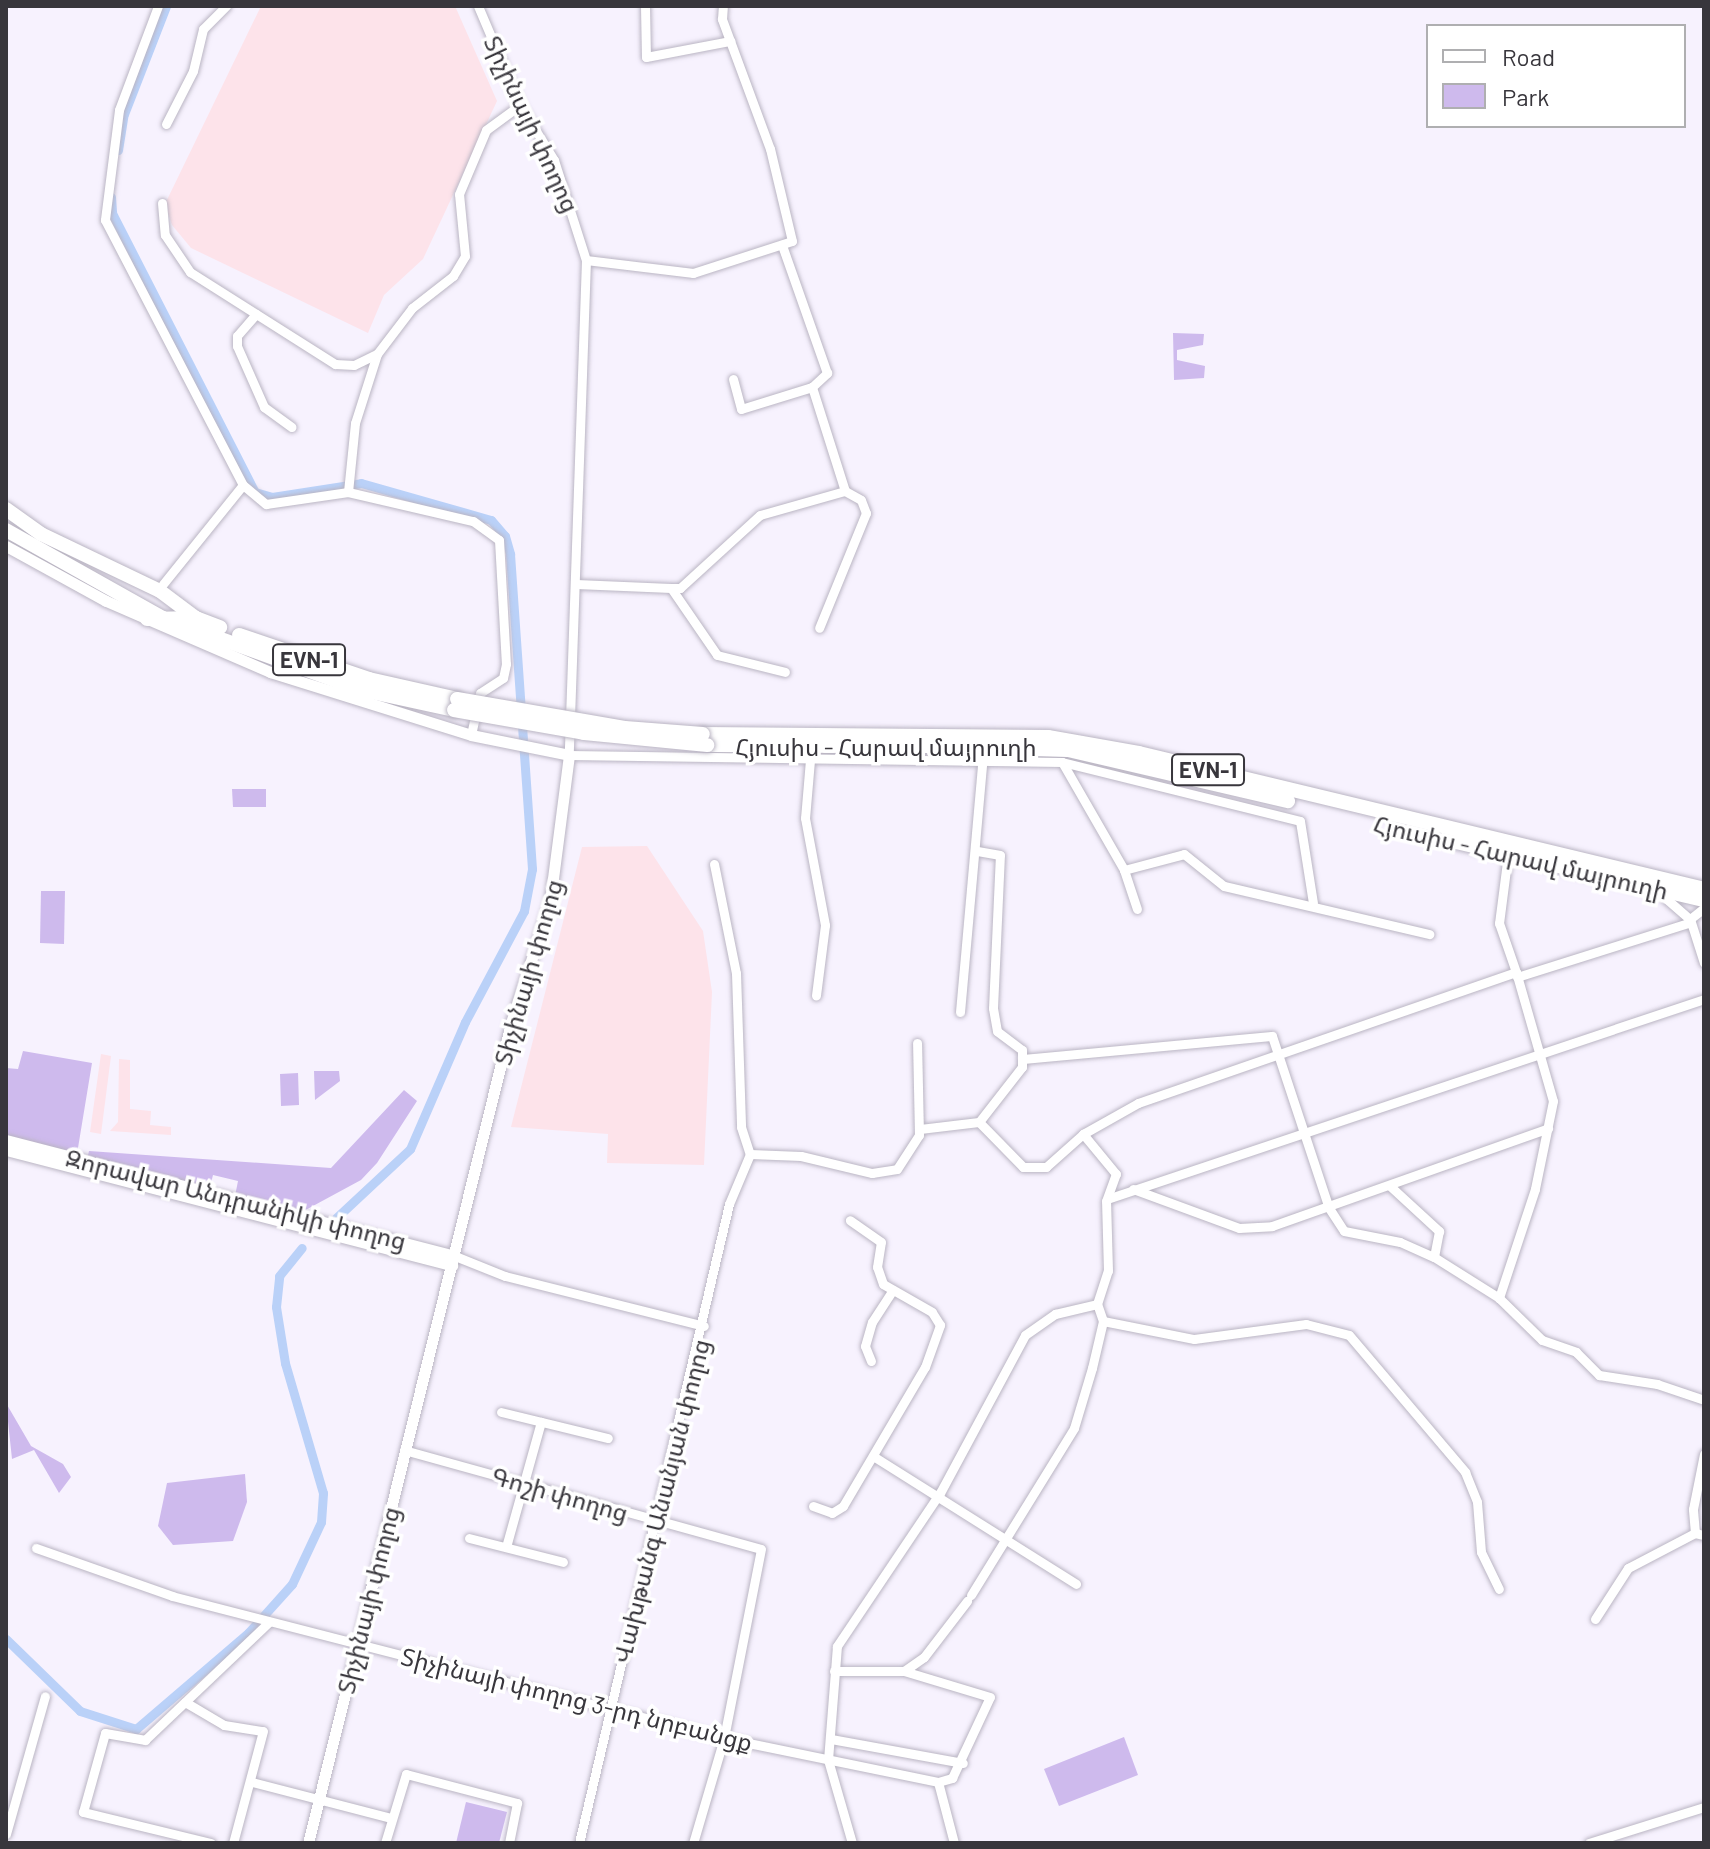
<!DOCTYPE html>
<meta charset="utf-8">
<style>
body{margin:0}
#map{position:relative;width:1710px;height:1849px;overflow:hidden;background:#f7f2fe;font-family:Barlow,"Noto Sans Armenian",sans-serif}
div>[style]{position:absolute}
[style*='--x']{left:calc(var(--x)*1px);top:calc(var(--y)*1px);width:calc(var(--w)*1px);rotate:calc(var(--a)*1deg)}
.industrial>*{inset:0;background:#fde3ea}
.green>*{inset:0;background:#cebaed}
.canal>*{height:9px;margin:-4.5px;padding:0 4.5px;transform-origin:4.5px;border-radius:4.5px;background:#bad1f8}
.roads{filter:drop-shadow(0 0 2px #bab5c3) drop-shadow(0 0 2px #bab5c3)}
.minor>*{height:9px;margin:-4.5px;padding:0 4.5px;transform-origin:4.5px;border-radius:4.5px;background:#fff}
.major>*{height:11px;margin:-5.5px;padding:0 5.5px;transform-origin:5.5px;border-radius:5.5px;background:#fff}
.highway>*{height:14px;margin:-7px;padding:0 7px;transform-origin:7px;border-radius:7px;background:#fff}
.bridges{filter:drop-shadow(0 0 2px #bab5c3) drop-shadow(0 0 2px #bab5c3)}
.highway-bridge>*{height:14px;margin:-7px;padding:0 7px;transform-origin:7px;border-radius:7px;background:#fff}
span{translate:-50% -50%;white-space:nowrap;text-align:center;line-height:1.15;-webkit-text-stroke:7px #fff;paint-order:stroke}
.shield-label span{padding:2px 6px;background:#fff;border:2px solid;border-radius:6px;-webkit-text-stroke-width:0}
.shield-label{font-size:22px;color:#38363c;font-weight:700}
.street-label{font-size:24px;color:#38363c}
.frame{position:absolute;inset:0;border:8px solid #38363c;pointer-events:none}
.legend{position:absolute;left:1426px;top:24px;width:260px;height:104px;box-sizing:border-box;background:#fff;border:2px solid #afafb1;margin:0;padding:10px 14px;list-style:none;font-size:24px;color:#38363c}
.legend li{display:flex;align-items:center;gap:16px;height:40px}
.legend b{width:40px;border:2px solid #afafb1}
</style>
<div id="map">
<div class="industrial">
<i style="clip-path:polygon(261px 6px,455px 6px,497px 101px,423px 259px,384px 295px,368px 333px,191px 248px,172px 225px,165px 204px)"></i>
<i style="clip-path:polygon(647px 846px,703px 931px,712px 992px,704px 1165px,607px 1163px,608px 1134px,511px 1127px,582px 847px)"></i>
<i style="clip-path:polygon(101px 1054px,111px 1056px,101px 1134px,90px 1132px)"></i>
<i style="clip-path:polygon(119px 1059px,130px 1060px,130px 1109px,151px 1111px,150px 1125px,171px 1127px,171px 1135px,110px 1131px,118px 1122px)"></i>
</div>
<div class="green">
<i style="clip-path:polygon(1173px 333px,1204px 334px,1203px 345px,1177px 350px,1177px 360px,1205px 366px,1204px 378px,1174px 380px)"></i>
<i style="clip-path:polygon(232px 789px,266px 789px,266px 807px,233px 807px)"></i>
<i style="clip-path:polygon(41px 891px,65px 891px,64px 944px,40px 943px)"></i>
<i style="clip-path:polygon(23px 1051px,92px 1063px,76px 1160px,6px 1138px,6px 1068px,18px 1069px)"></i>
<i style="clip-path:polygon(314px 1071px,339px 1071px,340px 1081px,315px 1100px)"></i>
<i style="clip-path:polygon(298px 1073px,299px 1105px,281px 1106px,280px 1074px)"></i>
<i style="clip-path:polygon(404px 1090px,417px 1101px,377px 1163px,361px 1180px,300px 1213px,234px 1201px,238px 1181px,213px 1175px,208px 1195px,86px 1164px,89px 1151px,331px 1168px)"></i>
<i style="clip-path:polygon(6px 1403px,31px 1446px,63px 1464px,71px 1477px,59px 1493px,34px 1450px,12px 1459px)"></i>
<i style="clip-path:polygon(245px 1474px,247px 1502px,233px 1541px,173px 1545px,158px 1526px,167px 1483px)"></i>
<i style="clip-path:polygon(1124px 1737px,1138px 1775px,1059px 1806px,1044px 1769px)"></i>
<i style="clip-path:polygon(466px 1802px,507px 1812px,499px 1843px,456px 1843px)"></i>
</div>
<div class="canal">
<i style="--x:118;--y:150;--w:36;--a:-81"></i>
<i style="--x:124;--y:114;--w:116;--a:-68.7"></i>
<i style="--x:111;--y:197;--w:16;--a:86"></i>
<i style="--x:112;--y:213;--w:314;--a:62.9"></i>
<i style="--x:255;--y:492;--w:18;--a:16"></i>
<i style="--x:272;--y:497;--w:90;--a:-8.9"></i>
<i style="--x:361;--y:483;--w:135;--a:15.9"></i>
<i style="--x:491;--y:520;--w:21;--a:49"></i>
<i style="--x:505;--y:536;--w:19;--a:74"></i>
<i style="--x:510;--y:554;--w:316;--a:86"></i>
<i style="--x:532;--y:869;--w:43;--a:100.8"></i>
<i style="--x:524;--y:911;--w:126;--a:118"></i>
<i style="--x:465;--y:1022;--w:138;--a:113.4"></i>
<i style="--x:410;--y:1149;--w:101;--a:137"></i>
<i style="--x:6;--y:1639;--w:103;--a:44.2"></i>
<i style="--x:80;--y:1711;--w:59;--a:17.8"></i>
<i style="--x:136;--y:1729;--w:148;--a:-40.6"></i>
<i style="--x:248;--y:1633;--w:66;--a:-48.1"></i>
<i style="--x:292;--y:1584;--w:68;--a:-64.9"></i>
<i style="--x:321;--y:1522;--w:29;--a:-86"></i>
<i style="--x:323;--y:1493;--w:135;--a:-106.3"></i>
<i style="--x:285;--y:1363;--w:57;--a:-99.1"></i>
<i style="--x:276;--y:1307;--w:31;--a:-84"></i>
<i style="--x:279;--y:1276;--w:36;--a:-51"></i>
</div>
<div class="roads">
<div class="minor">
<i style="--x:158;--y:6;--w:111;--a:110.6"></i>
<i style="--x:119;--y:110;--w:111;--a:97.3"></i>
<i style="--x:105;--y:220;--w:299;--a:62.5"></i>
<i style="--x:243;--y:485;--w:30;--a:40"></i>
<i style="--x:266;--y:504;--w:83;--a:-8.3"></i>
<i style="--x:348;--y:492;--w:69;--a:-84.2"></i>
<i style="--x:355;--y:423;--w:72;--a:-72.3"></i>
<i style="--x:377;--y:354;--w:58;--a:-52.7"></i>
<i style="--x:412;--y:308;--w:52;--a:-38"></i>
<i style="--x:453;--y:276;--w:23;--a:-59"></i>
<i style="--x:465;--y:256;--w:62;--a:-95.5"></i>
<i style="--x:459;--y:194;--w:69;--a:-67.1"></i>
<i style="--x:486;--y:130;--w:42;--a:-36.3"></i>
<i style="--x:478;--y:6;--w:108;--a:67"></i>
<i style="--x:520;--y:105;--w:65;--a:58.3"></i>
<i style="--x:554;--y:160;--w:105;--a:72.3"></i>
<i style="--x:586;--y:260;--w:495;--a:92"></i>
<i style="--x:569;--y:755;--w:493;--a:0.8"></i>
<i style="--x:1062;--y:762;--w:245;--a:13.9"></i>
<i style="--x:1300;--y:821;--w:83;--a:81"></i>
<i style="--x:645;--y:6;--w:51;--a:88.9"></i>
<i style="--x:646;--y:57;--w:86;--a:-10.8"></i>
<i style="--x:166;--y:124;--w:59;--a:-63"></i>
<i style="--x:193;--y:71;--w:43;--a:-76.6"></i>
<i style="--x:203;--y:29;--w:33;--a:-45"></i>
<i style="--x:162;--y:203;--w:32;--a:85"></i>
<i style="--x:165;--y:235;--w:45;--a:56"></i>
<i style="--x:190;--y:272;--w:172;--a:32.4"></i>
<i style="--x:335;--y:364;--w:19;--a:3"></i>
<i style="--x:354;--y:365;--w:25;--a:-26"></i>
<i style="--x:586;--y:260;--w:108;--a:6.9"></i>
<i style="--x:693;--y:273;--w:104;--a:-17.9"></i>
<i style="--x:792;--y:241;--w:95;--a:-103.4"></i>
<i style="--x:770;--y:149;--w:139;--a:-110.3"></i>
<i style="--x:722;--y:19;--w:13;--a:-86"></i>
<i style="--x:256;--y:314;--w:29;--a:131"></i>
<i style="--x:237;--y:336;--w:10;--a:90"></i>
<i style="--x:237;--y:346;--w:67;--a:66.1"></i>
<i style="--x:264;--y:407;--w:34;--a:36"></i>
<i style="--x:733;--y:379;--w:31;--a:75"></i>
<i style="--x:741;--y:409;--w:74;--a:-17.2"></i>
<i style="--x:812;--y:387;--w:21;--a:-43"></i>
<i style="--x:827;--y:373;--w:136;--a:-109.4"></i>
<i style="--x:812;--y:387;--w:109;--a:72.4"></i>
<i style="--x:348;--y:492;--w:128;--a:13.1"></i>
<i style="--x:473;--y:521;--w:32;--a:36"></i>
<i style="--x:499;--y:540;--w:124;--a:86.8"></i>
<i style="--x:506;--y:664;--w:14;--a:102"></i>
<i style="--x:503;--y:678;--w:27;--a:147"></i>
<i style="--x:480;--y:693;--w:43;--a:102.1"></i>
<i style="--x:163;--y:584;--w:127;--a:-51.1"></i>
<i style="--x:576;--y:584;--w:95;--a:2.4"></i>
<i style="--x:671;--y:588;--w:81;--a:55.5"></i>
<i style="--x:717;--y:655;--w:70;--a:14"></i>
<i style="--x:671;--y:588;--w:9;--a:0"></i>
<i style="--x:680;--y:588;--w:108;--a:-42.4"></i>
<i style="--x:760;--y:515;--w:88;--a:-15.8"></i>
<i style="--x:845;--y:491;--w:18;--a:29"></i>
<i style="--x:861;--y:500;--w:14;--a:69"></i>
<i style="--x:866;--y:513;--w:124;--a:112.2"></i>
<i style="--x:810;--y:760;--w:58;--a:94.9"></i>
<i style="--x:805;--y:818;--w:109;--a:79.4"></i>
<i style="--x:825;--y:925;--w:71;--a:97.3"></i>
<i style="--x:1062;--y:762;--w:125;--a:60.1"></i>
<i style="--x:1124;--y:870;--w:41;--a:71.6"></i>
<i style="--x:1508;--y:854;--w:70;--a:97.4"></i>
<i style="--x:1499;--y:923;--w:52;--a:70.9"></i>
<i style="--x:714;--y:864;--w:111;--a:78.6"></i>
<i style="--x:736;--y:973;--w:154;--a:88.1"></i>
<i style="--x:741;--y:1127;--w:28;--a:72"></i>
<i style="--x:1124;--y:870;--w:62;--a:-14.9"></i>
<i style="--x:1184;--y:854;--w:51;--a:38.7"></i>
<i style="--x:1224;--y:886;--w:211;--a:13.2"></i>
<i style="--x:1662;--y:895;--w:37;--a:41"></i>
<i style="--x:1690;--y:919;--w:46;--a:72.3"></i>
<i style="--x:1690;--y:919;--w:18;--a:-38"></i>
<i style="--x:1517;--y:977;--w:182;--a:-17.5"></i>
<i style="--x:960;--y:1012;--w:257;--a:-84.9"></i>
<i style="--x:1022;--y:1059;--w:251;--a:-5.3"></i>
<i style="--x:1272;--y:1036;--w:181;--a:71.7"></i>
<i style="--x:1329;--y:1208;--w:27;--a:57"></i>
<i style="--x:1344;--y:1231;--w:57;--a:11.1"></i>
<i style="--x:1400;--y:1242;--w:37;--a:24"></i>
<i style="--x:1434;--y:1257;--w:77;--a:32.2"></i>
<i style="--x:1499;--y:1298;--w:60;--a:44.3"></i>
<i style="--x:1542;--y:1340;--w:36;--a:19"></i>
<i style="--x:1576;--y:1352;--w:33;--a:45"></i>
<i style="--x:1599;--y:1375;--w:59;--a:8.8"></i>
<i style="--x:1657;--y:1384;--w:50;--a:18.8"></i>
<i style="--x:979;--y:1122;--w:63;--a:45.6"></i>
<i style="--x:1023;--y:1167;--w:23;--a:0"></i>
<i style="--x:1046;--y:1167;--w:50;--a:-41.7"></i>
<i style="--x:1083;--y:1134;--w:63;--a:-29.4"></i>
<i style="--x:1138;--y:1103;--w:400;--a:-19.1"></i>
<i style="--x:1516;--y:972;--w:134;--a:74"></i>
<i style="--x:1553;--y:1101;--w:90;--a:101.6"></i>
<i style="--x:1535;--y:1189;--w:115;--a:108.3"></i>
<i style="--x:920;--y:1129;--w:59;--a:-6.8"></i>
<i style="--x:979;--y:1122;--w:70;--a:-52"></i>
<i style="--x:1022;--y:1067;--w:17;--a:-90"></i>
<i style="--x:1022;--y:1050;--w:31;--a:-143"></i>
<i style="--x:997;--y:1031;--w:23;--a:-100"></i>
<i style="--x:993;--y:1008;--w:153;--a:-87.4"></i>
<i style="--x:1000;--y:855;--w:23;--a:-170"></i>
<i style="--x:1390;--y:1186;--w:67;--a:42.6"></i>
<i style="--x:1439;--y:1231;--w:26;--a:101"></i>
<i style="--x:1133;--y:1189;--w:113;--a:20.2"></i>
<i style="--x:1239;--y:1228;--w:33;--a:-3"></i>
<i style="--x:1272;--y:1226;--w:293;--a:-19.5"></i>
<i style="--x:1110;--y:1198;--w:626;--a:-18.52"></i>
<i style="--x:455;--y:1256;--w:54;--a:21.8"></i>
<i style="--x:505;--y:1276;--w:205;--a:14.1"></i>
<i style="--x:1103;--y:1321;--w:93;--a:11.2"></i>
<i style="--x:1194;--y:1339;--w:113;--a:-7.6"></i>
<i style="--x:1306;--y:1324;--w:44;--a:14.3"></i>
<i style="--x:1349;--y:1335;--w:180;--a:49.7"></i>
<i style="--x:1465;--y:1472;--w:32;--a:68"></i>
<i style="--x:1477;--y:1502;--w:50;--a:85.4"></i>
<i style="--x:1481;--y:1552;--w:41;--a:64.1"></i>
<i style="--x:871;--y:1361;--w:16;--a:-112"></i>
<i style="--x:865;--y:1346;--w:25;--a:-74"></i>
<i style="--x:872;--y:1322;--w:38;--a:-57"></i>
<i style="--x:501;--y:1412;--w:110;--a:13.7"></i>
<i style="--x:404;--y:1450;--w:370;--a:15.5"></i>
<i style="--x:761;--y:1549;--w:193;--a:101.1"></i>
<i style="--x:724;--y:1738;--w:109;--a:106.4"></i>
<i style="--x:873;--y:1456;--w:240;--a:32.2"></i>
<i style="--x:813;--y:1506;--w:20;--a:20"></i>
<i style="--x:832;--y:1513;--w:13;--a:-32"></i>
<i style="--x:843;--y:1506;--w:161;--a:-59.5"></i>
<i style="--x:925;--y:1367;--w:45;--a:-70.3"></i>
<i style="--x:940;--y:1325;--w:15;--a:-122"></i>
<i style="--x:932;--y:1312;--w:56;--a:-150.3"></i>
<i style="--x:883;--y:1284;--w:18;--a:-109"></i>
<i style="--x:877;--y:1267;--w:25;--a:-81"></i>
<i style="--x:881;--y:1242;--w:38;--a:-145"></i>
<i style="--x:1695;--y:1533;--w:24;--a:-95"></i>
<i style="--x:1693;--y:1509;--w:56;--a:-78.7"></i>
<i style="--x:469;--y:1538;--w:97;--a:14.3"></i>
<i style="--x:506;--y:1547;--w:130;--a:-74.4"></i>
<i style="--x:36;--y:1548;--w:144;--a:19.4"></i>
<i style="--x:172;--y:1596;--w:570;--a:14.43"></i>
<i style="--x:724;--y:1738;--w:218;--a:11.6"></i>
<i style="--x:938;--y:1782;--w:15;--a:-16"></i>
<i style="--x:952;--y:1778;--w:89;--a:-64.9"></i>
<i style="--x:990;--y:1697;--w:90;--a:-163.2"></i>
<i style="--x:904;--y:1671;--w:70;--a:180"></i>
<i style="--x:971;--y:1595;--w:196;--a:-58.3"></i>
<i style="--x:1074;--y:1428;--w:63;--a:-73.3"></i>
<i style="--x:1092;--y:1368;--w:48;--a:-76.8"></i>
<i style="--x:1103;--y:1321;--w:18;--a:-109"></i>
<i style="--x:1097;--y:1304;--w:35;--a:-72"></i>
<i style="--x:1108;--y:1271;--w:70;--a:-91.6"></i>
<i style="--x:1106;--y:1201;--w:29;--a:-70"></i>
<i style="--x:1116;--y:1174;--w:52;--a:-129.5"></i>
<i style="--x:1595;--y:1619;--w:61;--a:-57.1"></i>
<i style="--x:1628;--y:1568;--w:76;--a:-27.6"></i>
<i style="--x:1695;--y:1533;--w:9;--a:13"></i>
<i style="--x:904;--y:1671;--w:24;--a:-35"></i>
<i style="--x:924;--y:1657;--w:71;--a:-52.5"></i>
<i style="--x:185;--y:1702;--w:45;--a:30.5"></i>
<i style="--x:224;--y:1725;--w:39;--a:9"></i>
<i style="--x:263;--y:1731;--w:116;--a:105"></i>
<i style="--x:831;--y:1739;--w:134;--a:10.3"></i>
<i style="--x:252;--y:1782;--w:144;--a:14.5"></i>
<i style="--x:938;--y:1782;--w:63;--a:75.3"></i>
<i style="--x:6;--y:1834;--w:143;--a:-74.2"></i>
<i style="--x:211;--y:1843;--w:132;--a:-166.4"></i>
<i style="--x:83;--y:1812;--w:82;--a:-74.4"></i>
<i style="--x:105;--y:1733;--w:41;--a:9.9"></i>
<i style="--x:145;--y:1740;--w:171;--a:-43.6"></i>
<i style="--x:385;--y:1843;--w:72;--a:-73.1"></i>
<i style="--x:406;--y:1774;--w:115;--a:14.6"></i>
<i style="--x:517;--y:1803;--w:41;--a:101.3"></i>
<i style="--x:579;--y:1843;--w:656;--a:-76.79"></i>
<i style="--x:729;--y:1204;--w:54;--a:-67.2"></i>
<i style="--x:750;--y:1154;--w:51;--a:2.2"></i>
<i style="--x:801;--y:1156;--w:73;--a:13.5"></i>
<i style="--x:872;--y:1173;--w:25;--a:-9"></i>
<i style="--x:897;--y:1169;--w:40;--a:-57.1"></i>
<i style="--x:919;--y:1135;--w:92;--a:-91.2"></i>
<i style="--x:852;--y:1843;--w:86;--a:-106.1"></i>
<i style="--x:828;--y:1760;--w:114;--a:-85.5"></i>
<i style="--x:837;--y:1646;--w:184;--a:-56.1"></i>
<i style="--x:940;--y:1493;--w:179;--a:-61.7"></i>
<i style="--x:1025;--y:1335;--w:37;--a:-35"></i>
<i style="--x:1055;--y:1314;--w:43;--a:-13.4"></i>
<i style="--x:1589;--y:1843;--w:121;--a:-17.4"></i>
</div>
<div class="major">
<i style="--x:6;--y:546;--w:114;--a:28.8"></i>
<i style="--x:106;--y:601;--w:179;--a:23.4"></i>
<i style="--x:270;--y:672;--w:211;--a:17.4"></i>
<i style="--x:471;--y:735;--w:100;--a:11.5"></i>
<i style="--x:569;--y:755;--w:148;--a:97.4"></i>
<i style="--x:550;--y:902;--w:127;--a:107.9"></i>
<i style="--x:511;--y:1023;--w:845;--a:103.9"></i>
<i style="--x:6;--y:1140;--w:464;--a:14.5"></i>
<i style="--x:6;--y:1150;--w:461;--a:14.5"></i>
</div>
<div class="highway">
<i style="--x:6;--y:509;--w:43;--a:35.5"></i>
<i style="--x:41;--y:534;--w:132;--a:25.6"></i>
<i style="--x:160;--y:591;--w:45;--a:36.9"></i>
<i style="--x:6;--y:530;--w:180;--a:29.3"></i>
<i style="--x:163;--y:618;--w:212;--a:19.9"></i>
<i style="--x:362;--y:690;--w:94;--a:12.3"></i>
<i style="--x:147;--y:619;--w:49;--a:-1.2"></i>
<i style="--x:196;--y:618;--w:26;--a:21"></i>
<i style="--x:239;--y:635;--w:137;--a:18.7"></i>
<i style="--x:369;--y:679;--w:90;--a:12.8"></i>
<i style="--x:703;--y:734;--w:345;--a:0.5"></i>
<i style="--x:1048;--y:737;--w:92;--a:10"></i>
<i style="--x:1139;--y:753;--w:581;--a:13.53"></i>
<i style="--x:707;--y:745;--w:139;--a:0.4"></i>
<i style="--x:891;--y:745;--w:177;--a:1.6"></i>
<i style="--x:1068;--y:750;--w:226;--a:13.1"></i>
<i style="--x:1456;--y:842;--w:255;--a:13.2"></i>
</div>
</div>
<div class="bridges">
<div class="highway-bridge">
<i style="--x:457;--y:699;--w:170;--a:9.8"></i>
<i style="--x:625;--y:728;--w:78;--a:4.4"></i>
<i style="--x:454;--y:710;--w:132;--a:10"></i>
<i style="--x:584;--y:733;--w:124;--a:5.6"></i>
</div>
</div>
<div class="shield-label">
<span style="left:309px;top:660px">EVN-1</span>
<span style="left:1208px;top:770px">EVN-1</span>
</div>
<div class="street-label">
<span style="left:532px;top:124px;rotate:65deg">Տիչինայի փողոց</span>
<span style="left:886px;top:747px">Հյուսիս - Հարավ մայրուղի</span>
<span style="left:1521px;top:857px;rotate:13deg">Հյուսիս - Հարավ մայրուղի</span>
<span style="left:528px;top:972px;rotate:-74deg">Տիչինայի փողոց</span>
<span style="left:236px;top:1199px;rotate:14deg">Զորավար Անդրանիկի փողոց</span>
<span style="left:560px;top:1494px;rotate:16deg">Գոշի փողոց</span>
<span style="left:661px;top:1501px;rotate:-76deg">Վախթանգ Անանյան փողոց</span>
<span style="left:368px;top:1600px;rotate:-76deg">Տիչինայի փողոց</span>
<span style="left:577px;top:1699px;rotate:14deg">Տիչինայի փողոց 3-րդ նրբանցք</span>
</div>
<div class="frame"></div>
<ul class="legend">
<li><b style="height:10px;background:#fff"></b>Road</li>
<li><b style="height:22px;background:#cebaed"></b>Park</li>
</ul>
</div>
